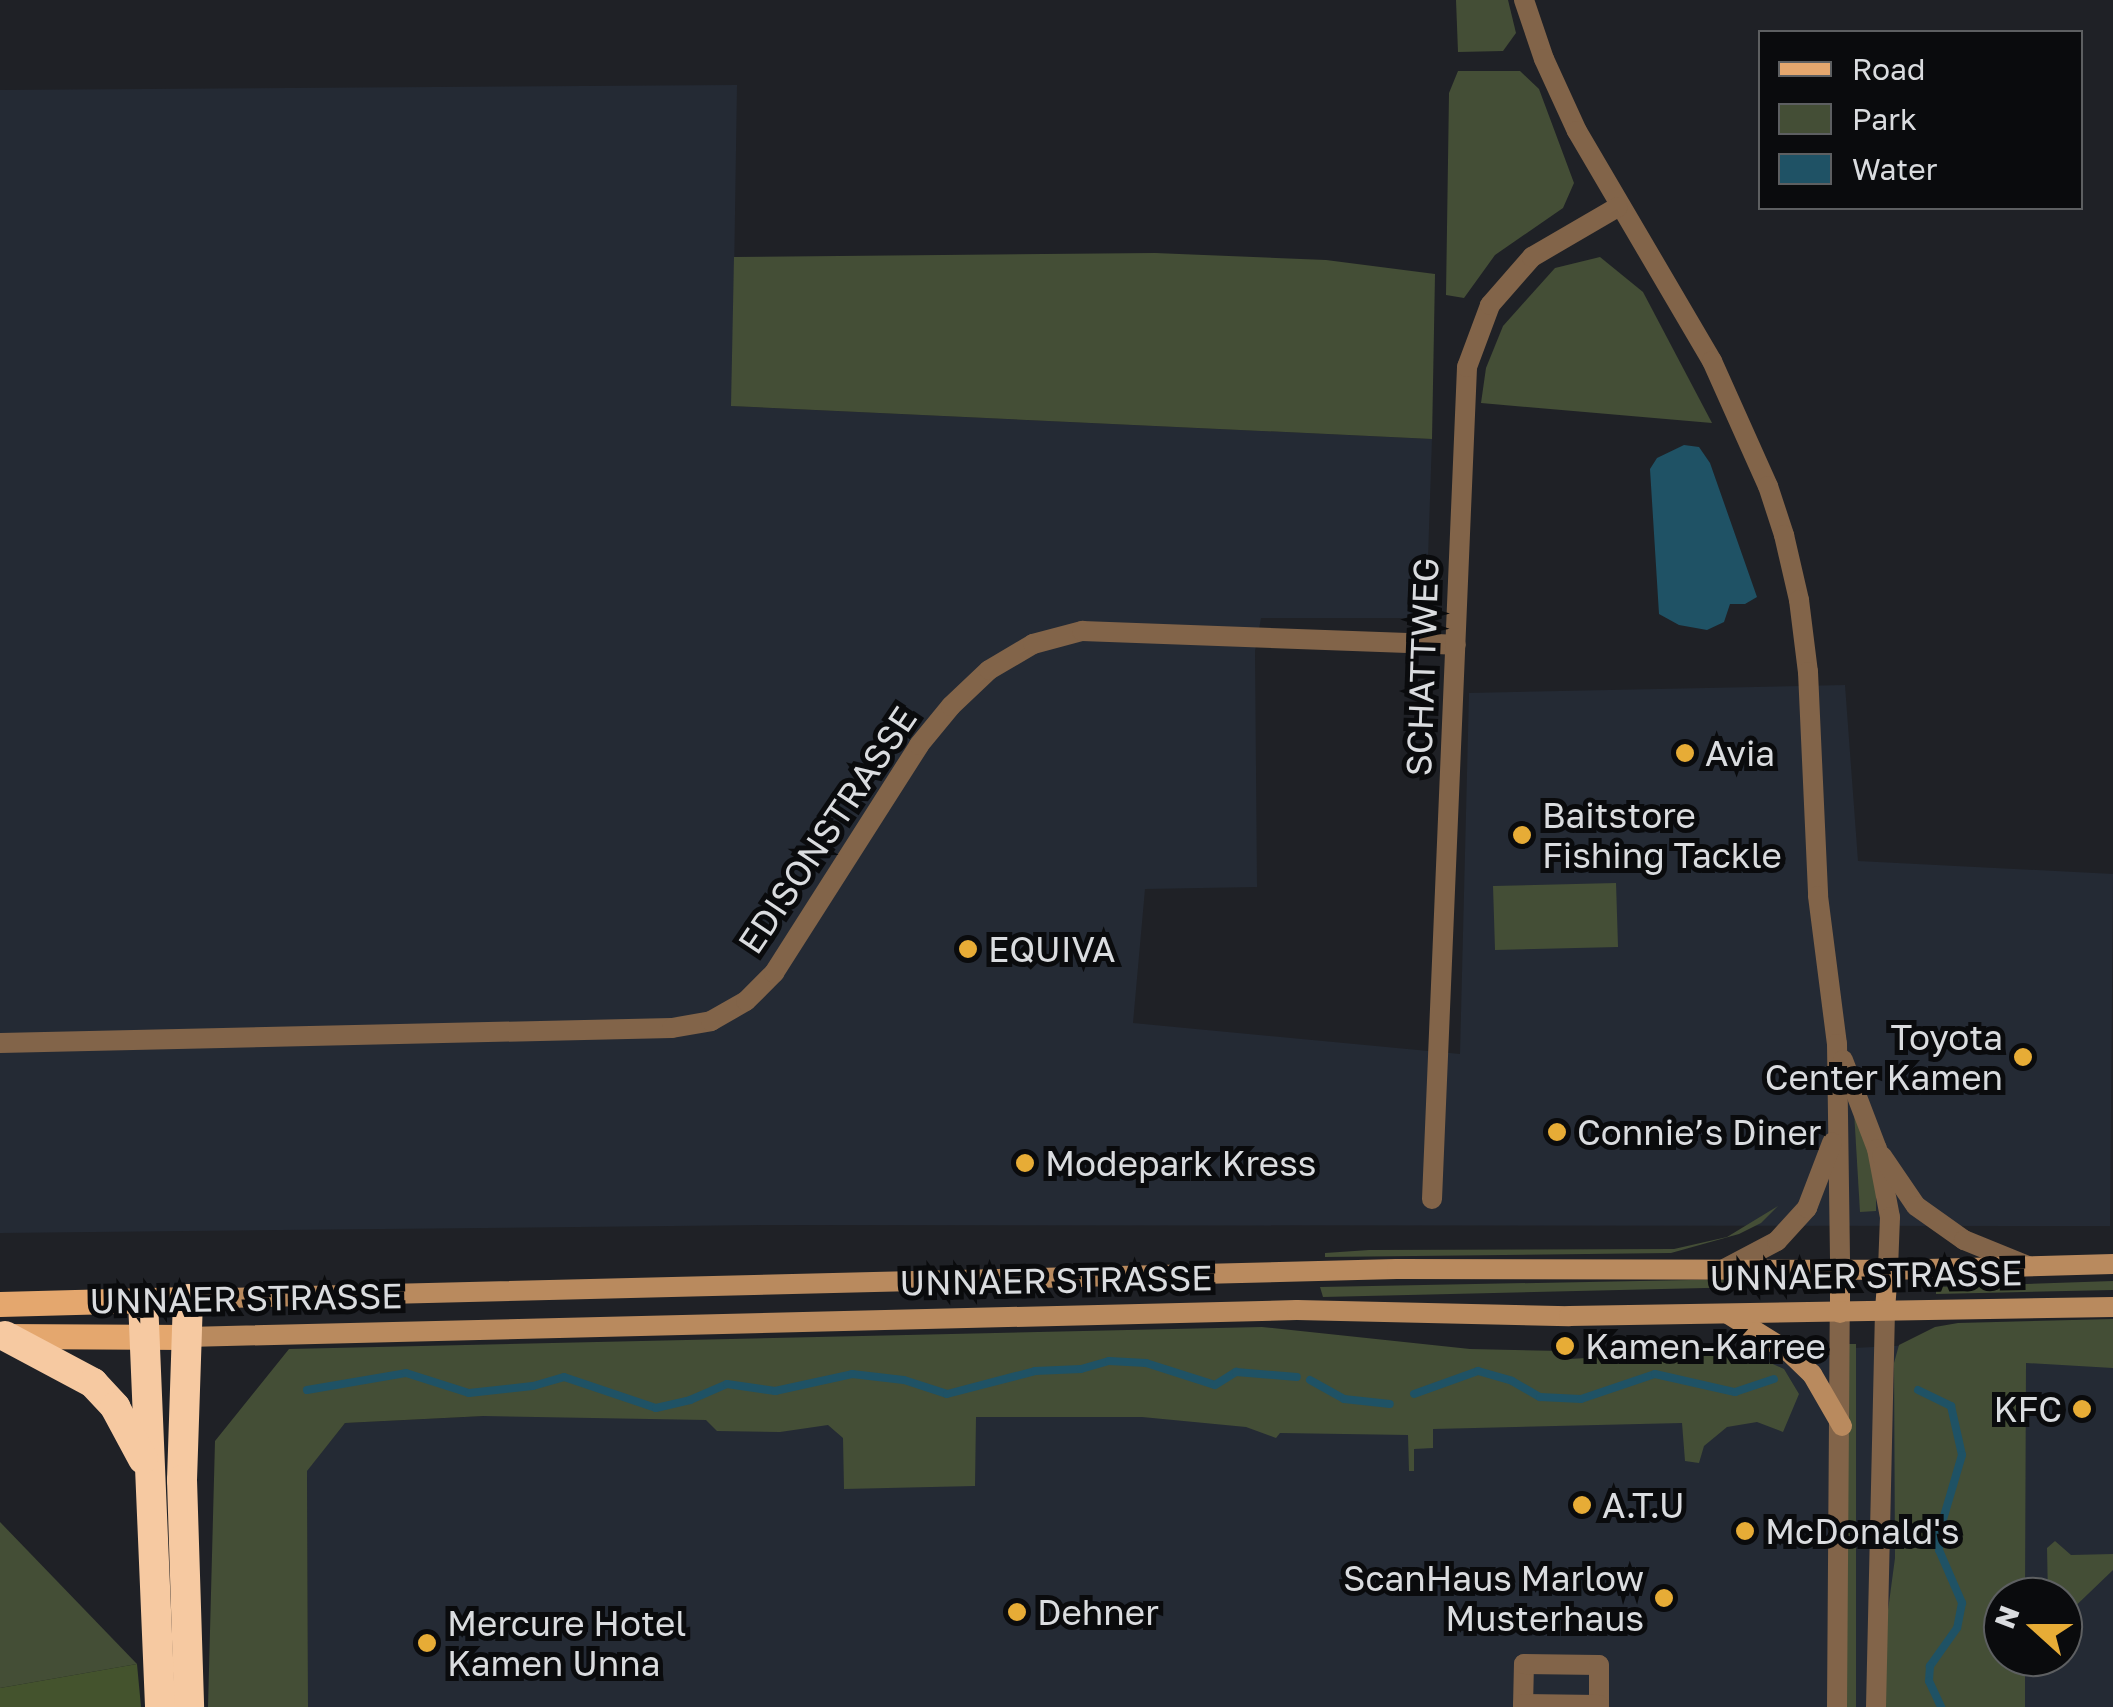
<!DOCTYPE html>
<meta charset="utf-8">
<style>
body{margin:0}
#map{position:relative;width:2113px;height:1707px;overflow:hidden;background:#1f2126;font-family:"Golos Text",sans-serif}
div>[style]{position:absolute}
[style*='--x']{left:calc(var(--x)*1px);top:calc(var(--y)*1px);width:calc(var(--w)*1px);rotate:calc(var(--a)*1deg)}
.built>*{inset:0;background:#242a34}
.green>*{inset:0;background:#444e36}
.forest>*{inset:0;background:#44532d}
.water>*{inset:0;background:#1f5265}
.stream>*{height:8px;margin:-4px;padding:0 4px;transform-origin:4px;border-radius:4px;background:#1f5265}
.minor>*{height:20px;margin:-10px;padding:0 10px;transform-origin:10px;border-radius:10px;background:#826449}
.secondary>*{height:20px;margin:-10px;padding:0 10px;transform-origin:10px;border-radius:10px;background:#b98a5e}
.primary>*{height:25px;margin:-12.5px;padding:0 12.5px;transform-origin:12.5px;border-radius:12.5px;background:#e4a76e}
.motorway>*{height:30px;margin:-15px;padding:0 15px;transform-origin:15px;border-radius:15px;background:#f6c9a1}
.dots>*{width:28px;height:28px;translate:-50% -50%;box-sizing:border-box;border:5px solid #0a0b0d;border-radius:50%}
span{translate:-50% -50%;white-space:nowrap;text-align:center;line-height:1.15;-webkit-text-stroke:10px #0a0b0d;paint-order:stroke}
.street-label{font-size:35px;color:#dadcdf}
.poi-label{font-size:35px;color:#dadcdf}
.left{translate:0 -50%;text-align:left}
.right{translate:-100% -50%;text-align:right}
.legend{position:absolute;left:1758px;top:30px;width:325px;height:180px;box-sizing:border-box;background:#0a0b0d;border:2px solid #5d5f61;margin:0;padding:12px 18px;list-style:none;font-size:30px;color:#dadcdf}
.legend li{display:flex;align-items:center;gap:20px;height:50px}
.legend b{width:50px;border:2px solid #5d5f61}
.north{position:absolute;left:1983px;top:1577px;width:100px;height:100px;box-sizing:border-box;background:#0a0b0d;border:2px solid #5d5f61;border-radius:50%;rotate:291deg;font-size:28px;font-weight:700;line-height:40px;text-align:center;color:#dadcdf}
.north::after{content:'';display:block;margin:auto;width:35px;height:45px;background:#e7ac36;clip-path:polygon(50% 0,100% 100%,50% 72%,0 100%)}
</style>
<div id="map">
<div class="built">
<i style="clip-path:polygon(737px 85px,732px 406px,1432px 439px,1426px 618px,1261px 618px,1255px 651px,1257px 887px,1145px 889px,1133px 1023px,1460px 1054px,1469px 693px,1845px 685px,1858px 861px,2113px 874px,2110px 1226px,769px 1225px,0 1233px,0 90px)"></i>
<i style="clip-path:polygon(evenodd,2113px 1335px,2113px 1707px,308px 1707px,307px 1470px,345px 1423px,2113px 1335px,2003px 1597px,2063px 1597px,2063px 1657px,2003px 1657px,2003px 1597px)"></i>
</div>
<div class="green">
<i style="clip-path:polygon(1456px 0,1508px 0,1516px 33px,1503px 51px,1458px 52px)"></i>
<i style="clip-path:polygon(1458px 71px,1520px 71px,1539px 89px,1574px 183px,1563px 208px,1495px 255px,1464px 298px,1446px 295px,1449px 93px)"></i>
<i style="clip-path:polygon(1155px 253px,1326px 260px,1435px 274px,1432px 439px,731px 406px,734px 257px)"></i>
<i style="clip-path:polygon(1600px 257px,1643px 292px,1712px 423px,1481px 403px,1486px 368px,1503px 326px,1555px 268px)"></i>
<i style="clip-path:polygon(1616px 883px,1618px 947px,1495px 950px,1493px 886px)"></i>
<i style="clip-path:polygon(1859px 1110px,1876px 1184px,1876px 1211px,1860px 1212px,1854px 1111px)"></i>
<i style="clip-path:polygon(1778px 1206px,1761px 1223px,1739px 1234px,1671px 1253px,1325px 1257px,1325px 1253px,1369px 1250px,1674px 1249px,1727px 1237px)"></i>
<i style="clip-path:polygon(1796px 1278px,1796px 1286px,1323px 1297px,1320px 1287px)"></i>
<i style="clip-path:polygon(2113px 1281px,2113px 1290px,1936px 1294px,1936px 1287px)"></i>
<i style="clip-path:polygon(2113px 1319px,2113px 1368px,2026px 1363px,2025px 1597px,2003px 1597px,2003px 1657px,2025px 1657px,2025px 1707px,1884px 1707px,1884px 1640px,1895px 1558px,1894px 1363px,1899px 1345px,1935px 1327px,1958px 1323px)"></i>
<i style="clip-path:polygon(1262px 1327px,1470px 1349px,1563px 1351px,1569px 1359px,1587px 1358px,1588px 1351px,1718px 1346px,1744px 1351px,1784px 1369px,1799px 1394px,1783px 1432px,1757px 1422px,1727px 1427px,1704px 1446px,1699px 1463px,1685px 1461px,1682px 1423px,1433px 1429px,1433px 1448px,1414px 1449px,1414px 1471px,1409px 1471px,1408px 1435px,1280px 1433px,1276px 1438px,1246px 1427px,1142px 1417px,976px 1417px,975px 1486px,844px 1489px,843px 1438px,828px 1425px,780px 1432px,717px 1431px,706px 1420px,484px 1416px,345px 1423px,307px 1471px,308px 1707px,208px 1707px,215px 1441px,289px 1349px)"></i>
<i style="clip-path:polygon(1847px 1344px,1856px 1344px,1856px 1707px,1847px 1707px)"></i>
<i style="clip-path:polygon(0 1522px,137px 1664px,0 1688px)"></i>
<i style="clip-path:polygon(2055px 1541px,2071px 1555px,2113px 1554px,2113px 1570px,2063px 1618px,2063px 1597px,2048px 1597px,2047px 1548px)"></i>
</div>
<div class="forest">
<i style="clip-path:polygon(137px 1664px,141px 1707px,0 1707px,0 1688px)"></i>
</div>
<div class="water">
<i style="clip-path:polygon(1684px 445px,1699px 447px,1710px 463px,1757px 597px,1745px 604px,1730px 604px,1724px 622px,1707px 630px,1679px 625px,1659px 614px,1650px 469px,1657px 458px)"></i>
</div>
<div class="stream">
<i style="--x:1310;--y:1380;--w:39;--a:29"></i>
<i style="--x:1344;--y:1399;--w:46;--a:6.2"></i>
<i style="--x:307;--y:1390;--w:100;--a:-9.7"></i>
<i style="--x:406;--y:1373;--w:66;--a:17.6"></i>
<i style="--x:469;--y:1393;--w:64;--a:-6.2"></i>
<i style="--x:533;--y:1386;--w:32;--a:-16"></i>
<i style="--x:564;--y:1377;--w:97;--a:18.6"></i>
<i style="--x:656;--y:1408;--w:35;--a:-13"></i>
<i style="--x:690;--y:1400;--w:40;--a:-23.4"></i>
<i style="--x:727;--y:1384;--w:49;--a:8.3"></i>
<i style="--x:775;--y:1391;--w:79;--a:-12.4"></i>
<i style="--x:852;--y:1374;--w:52;--a:6.6"></i>
<i style="--x:904;--y:1380;--w:45;--a:18"></i>
<i style="--x:947;--y:1394;--w:91;--a:-14.6"></i>
<i style="--x:1035;--y:1371;--w:46;--a:-2.5"></i>
<i style="--x:1081;--y:1369;--w:29;--a:-16"></i>
<i style="--x:1109;--y:1361;--w:37;--a:3"></i>
<i style="--x:1146;--y:1363;--w:72;--a:17.7"></i>
<i style="--x:1215;--y:1385;--w:25;--a:-32"></i>
<i style="--x:1236;--y:1372;--w:61;--a:4.7"></i>
<i style="--x:1918;--y:1390;--w:37;--a:26"></i>
<i style="--x:1951;--y:1406;--w:50;--a:77.3"></i>
<i style="--x:1962;--y:1455;--w:81;--a:106.4"></i>
<i style="--x:1939;--y:1533;--w:17;--a:90"></i>
<i style="--x:1939;--y:1550;--w:58;--a:66.5"></i>
<i style="--x:1962;--y:1603;--w:25;--a:101"></i>
<i style="--x:1957;--y:1628;--w:47;--a:125.4"></i>
<i style="--x:1930;--y:1666;--w:15;--a:94"></i>
<i style="--x:1929;--y:1681;--w:29;--a:65"></i>
<i style="--x:1414;--y:1394;--w:68;--a:-19.8"></i>
<i style="--x:1478;--y:1371;--w:35;--a:16"></i>
<i style="--x:1512;--y:1381;--w:32;--a:30"></i>
<i style="--x:1540;--y:1397;--w:41;--a:2.8"></i>
<i style="--x:1581;--y:1399;--w:78;--a:-18.7"></i>
<i style="--x:1655;--y:1374;--w:82;--a:12.7"></i>
<i style="--x:1735;--y:1392;--w:41;--a:-18.4"></i>
</div>
<div class="minor">
<i style="--x:1524;--y:0;--w:62;--a:71.3"></i>
<i style="--x:1544;--y:59;--w:79;--a:65.4"></i>
<i style="--x:1577;--y:131;--w:267;--a:59.6"></i>
<i style="--x:1712;--y:361;--w:137;--a:65.9"></i>
<i style="--x:1768;--y:486;--w:52;--a:71.9"></i>
<i style="--x:1784;--y:535;--w:67;--a:77"></i>
<i style="--x:1799;--y:600;--w:73;--a:82.9"></i>
<i style="--x:1808;--y:672;--w:224;--a:87.4"></i>
<i style="--x:1818;--y:896;--w:149;--a:82.7"></i>
<i style="--x:1837;--y:1044;--w:225;--a:89.2"></i>
<i style="--x:0;--y:1043;--w:672;--a:-1.28"></i>
<i style="--x:672;--y:1028;--w:40;--a:-10"></i>
<i style="--x:711;--y:1021;--w:40;--a:-29.7"></i>
<i style="--x:746;--y:1001;--w:40;--a:-45"></i>
<i style="--x:774;--y:973;--w:270;--a:-57.5"></i>
<i style="--x:919;--y:745;--w:50;--a:-50.6"></i>
<i style="--x:951;--y:706;--w:52;--a:-43.5"></i>
<i style="--x:989;--y:670;--w:51;--a:-30.6"></i>
<i style="--x:1033;--y:644;--w:51;--a:-14.9"></i>
<i style="--x:1082;--y:631;--w:374;--a:2.1"></i>
<i style="--x:1843;--y:1060;--w:95;--a:69.1"></i>
<i style="--x:1877;--y:1149;--w:69;--a:79.2"></i>
<i style="--x:1890;--y:1217;--w:53;--a:92.2"></i>
<i style="--x:1882;--y:1156;--w:60;--a:55.8"></i>
<i style="--x:1916;--y:1206;--w:59;--a:35.3"></i>
<i style="--x:1964;--y:1240;--w:69;--a:22.1"></i>
<i style="--x:1432;--y:1199;--w:833;--a:-87.59"></i>
<i style="--x:1467;--y:367;--w:66;--a:-69.6"></i>
<i style="--x:1490;--y:305;--w:64;--a:-48.8"></i>
<i style="--x:1532;--y:257;--w:99;--a:-30.2"></i>
<i style="--x:1724;--y:1269;--w:60;--a:-27.8"></i>
<i style="--x:1777;--y:1241;--w:45;--a:-47.7"></i>
<i style="--x:1807;--y:1208;--w:70;--a:-69"></i>
<i style="--x:1523;--y:1707;--w:43;--a:-88.7"></i>
<i style="--x:1524;--y:1664;--w:75;--a:0.8"></i>
<i style="--x:1599;--y:1665;--w:40;--a:90"></i>
<i style="--x:1599;--y:1705;--w:76;--a:-179.2"></i>
<i style="--x:1837;--y:1707;--w:394;--a:-89.6"></i>
<i style="--x:1876;--y:1707;--w:397;--a:-88.7"></i>
</div>
<div class="secondary">
<i style="--x:1840;--y:1269;--w:44;--a:90"></i>
<i style="--x:188;--y:1299;--w:1209;--a:-1.42"></i>
<i style="--x:1397;--y:1269;--w:491;--a:0.1"></i>
<i style="--x:1888;--y:1270;--w:225;--a:-1.5"></i>
<i style="--x:1885;--y:1310;--w:40;--a:-85.7"></i>
<i style="--x:1728;--y:1314;--w:72;--a:31.9"></i>
<i style="--x:1789;--y:1352;--w:32;--a:44"></i>
<i style="--x:1812;--y:1374;--w:60;--a:60"></i>
<i style="--x:187;--y:1337;--w:1110;--a:-1.39"></i>
<i style="--x:1297;--y:1310;--w:272;--a:1.3"></i>
<i style="--x:1569;--y:1316;--w:544;--a:-0.95"></i>
</div>
<div class="primary">
<i style="--x:0;--y:1304;--w:188;--a:-1.5"></i>
<i style="--x:2;--y:1336;--w:185;--a:0.3"></i>
</div>
<div class="motorway">
<i style="--x:188;--y:1299;--w:181;--a:91.9"></i>
<i style="--x:182;--y:1480;--w:227;--a:88.2"></i>
<i style="--x:143;--y:1300;--w:407;--a:87.6"></i>
<i style="--x:5;--y:1336;--w:100;--a:28.1"></i>
<i style="--x:93;--y:1383;--w:33;--a:47"></i>
<i style="--x:115;--y:1407;--w:59;--a:61.7"></i>
</div>
<div class="dots">
<i style="left:1685px;top:753px;background:#e7ac36"></i>
<i style="left:1522px;top:835px;background:#e7ac36"></i>
<i style="left:968px;top:949px;background:#e7ac36"></i>
<i style="left:2023px;top:1057px;background:#e7ac36"></i>
<i style="left:1557px;top:1132px;background:#e7ac36"></i>
<i style="left:1025px;top:1163px;background:#e7ac36"></i>
<i style="left:1565px;top:1346px;background:#e7ac36"></i>
<i style="left:2082px;top:1409px;background:#e7ac36"></i>
<i style="left:1582px;top:1505px;background:#e7ac36"></i>
<i style="left:1745px;top:1531px;background:#e7ac36"></i>
<i style="left:1664px;top:1598px;background:#e7ac36"></i>
<i style="left:1017px;top:1612px;background:#e7ac36"></i>
<i style="left:427px;top:1643px;background:#e7ac36"></i>
</div>
<div class="street-label">
<span style="left:1422px;top:667px;rotate:-88deg">SCHATTWEG</span>
<span style="left:827px;top:830px;rotate:-56deg">EDISONSTRASSE</span>
<span style="left:1866px;top:1275px;rotate:-1deg">UNNAER STRASSE</span>
<span style="left:1056px;top:1280px;rotate:-1deg">UNNAER STRASSE</span>
<span style="left:246px;top:1298px;rotate:-1deg">UNNAER STRASSE</span>
</div>
<div class="poi-label">
<span class="left" style="left:1705px;top:753px">Avia</span>
<span class="left" style="left:1542px;top:835px">Baitstore<br>Fishing Tackle</span>
<span class="left" style="left:988px;top:949px">EQUIVA</span>
<span class="right" style="left:2003px;top:1057px">Toyota<br>Center Kamen</span>
<span class="left" style="left:1577px;top:1132px">Connie’s Diner</span>
<span class="left" style="left:1045px;top:1163px">Modepark Kress</span>
<span class="left" style="left:1585px;top:1346px">Kamen-Karree</span>
<span class="right" style="left:2062px;top:1409px">KFC</span>
<span class="left" style="left:1602px;top:1505px">A.T.U</span>
<span class="left" style="left:1765px;top:1531px">McDonald's</span>
<span class="right" style="left:1644px;top:1598px">ScanHaus Marlow<br>Musterhaus</span>
<span class="left" style="left:1037px;top:1612px">Dehner</span>
<span class="left" style="left:447px;top:1643px">Mercure Hotel<br>Kamen Unna</span>
</div>
<ul class="legend">
<li><b style="height:12px;background:#e4a76e"></b>Road</li>
<li><b style="height:28px;background:#444e36"></b>Park</li>
<li><b style="height:28px;background:#1f5265"></b>Water</li>
</ul>
<div class="north">N</div>
</div>
